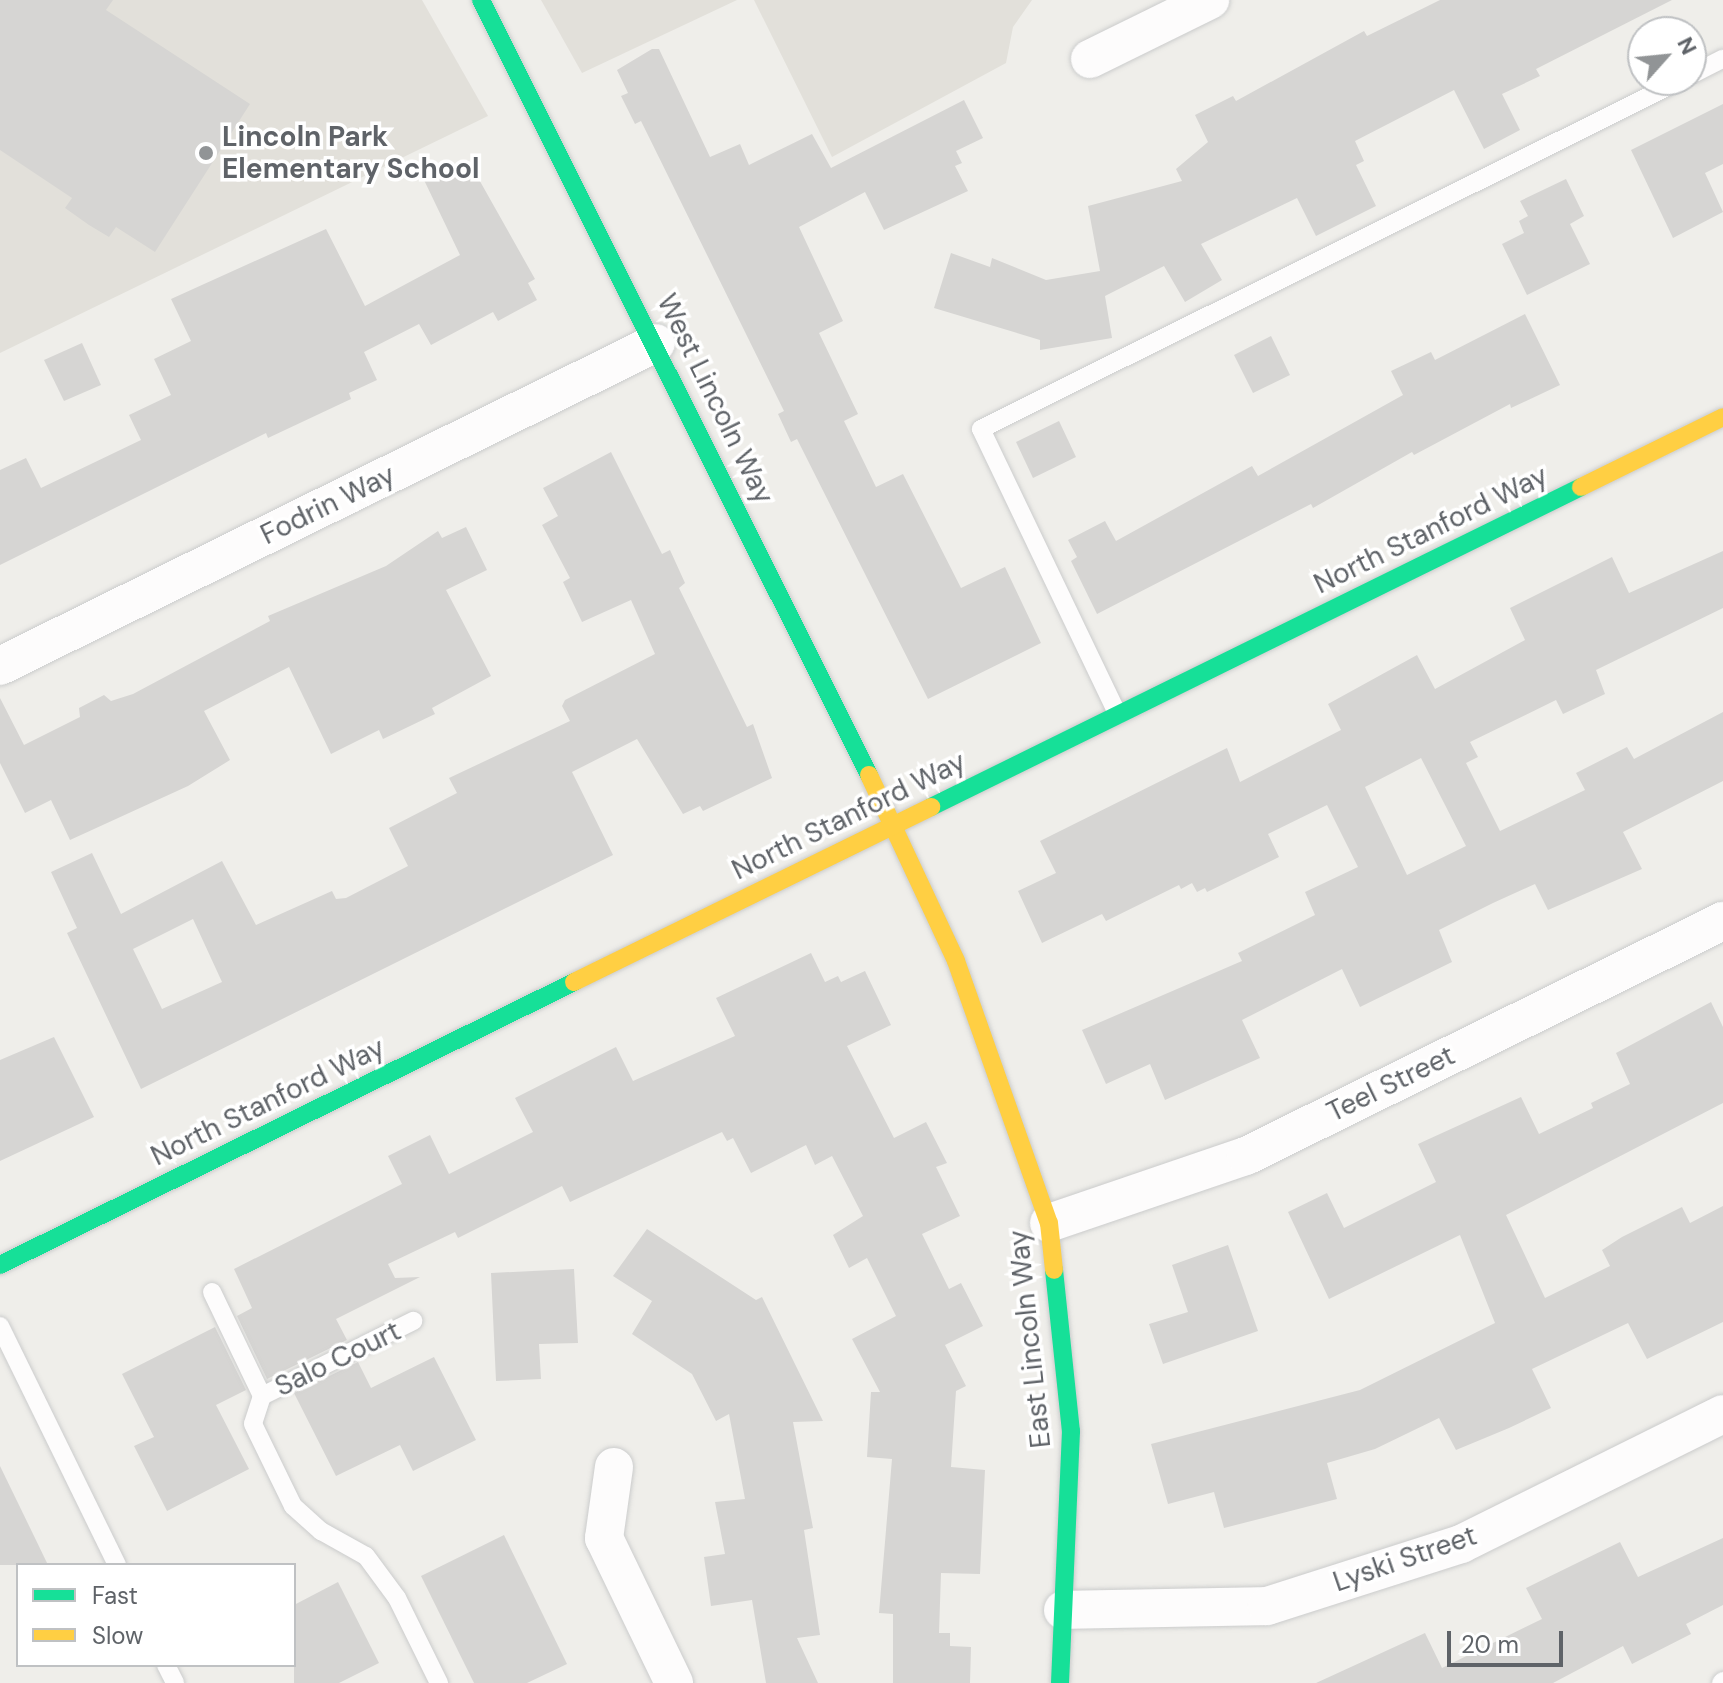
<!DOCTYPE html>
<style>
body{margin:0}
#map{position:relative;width:1723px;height:1683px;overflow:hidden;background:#efeeea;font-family:"DM Sans",sans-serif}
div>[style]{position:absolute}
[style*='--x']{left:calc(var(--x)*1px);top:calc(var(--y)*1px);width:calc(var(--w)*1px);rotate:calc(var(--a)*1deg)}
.education>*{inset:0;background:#e2e0da}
.building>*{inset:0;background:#d6d5d3}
.roads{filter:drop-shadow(0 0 2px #cbcccc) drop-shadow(0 0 2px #cbcccc)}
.lane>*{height:18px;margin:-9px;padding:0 9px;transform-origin:9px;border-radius:9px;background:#fdfcfc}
.street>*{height:38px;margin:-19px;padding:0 19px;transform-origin:19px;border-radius:19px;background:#fdfcfc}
.fast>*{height:18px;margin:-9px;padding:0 9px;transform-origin:9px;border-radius:9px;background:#16e098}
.slow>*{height:18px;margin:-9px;padding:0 9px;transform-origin:9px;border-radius:9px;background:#ffcf43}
.dots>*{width:22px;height:22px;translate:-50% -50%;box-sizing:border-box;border:4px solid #fff;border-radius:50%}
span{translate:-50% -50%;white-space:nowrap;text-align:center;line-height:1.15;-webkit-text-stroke:7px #fff;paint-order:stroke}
.poi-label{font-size:28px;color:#5f6368;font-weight:700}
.left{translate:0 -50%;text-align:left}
.street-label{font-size:28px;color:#5f6368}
.legend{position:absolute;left:16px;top:1563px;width:280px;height:104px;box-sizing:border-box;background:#fff;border:2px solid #bfc1c3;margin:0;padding:10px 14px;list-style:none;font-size:24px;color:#5f6368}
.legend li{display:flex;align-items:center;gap:16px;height:40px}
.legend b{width:40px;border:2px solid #bfc1c3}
.north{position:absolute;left:1627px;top:16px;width:80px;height:80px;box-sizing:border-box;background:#fff;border:2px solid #bfc1c3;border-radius:50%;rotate:63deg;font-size:22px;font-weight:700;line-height:32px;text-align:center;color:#5f6368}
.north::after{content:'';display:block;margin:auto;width:28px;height:36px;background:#919496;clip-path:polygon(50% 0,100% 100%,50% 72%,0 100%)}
.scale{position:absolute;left:1447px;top:1631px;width:116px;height:36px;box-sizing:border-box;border:4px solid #5f6368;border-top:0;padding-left:10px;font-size:24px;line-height:28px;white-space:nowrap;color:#5f6368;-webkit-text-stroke:6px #fff;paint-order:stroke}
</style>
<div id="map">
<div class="education">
<i style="clip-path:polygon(0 0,422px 0,488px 116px,0 353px)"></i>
<i style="clip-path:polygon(541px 0,737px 0,582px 73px)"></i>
<i style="clip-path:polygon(754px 0,1032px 0,1013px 27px,1006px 63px,832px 157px)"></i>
</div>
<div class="building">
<i style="clip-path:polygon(0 0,113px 0,106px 10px,250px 104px,155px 252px,116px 227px,109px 237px,89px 225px,65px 208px,72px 198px,0 150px)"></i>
<i style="clip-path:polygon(1440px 0,1672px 0,1536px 69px,1540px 76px,1502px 94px,1520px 130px,1484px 149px,1454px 90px,1355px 141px,1364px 161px,1356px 165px,1376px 206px,1316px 236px,1297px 198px,1201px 244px,1222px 280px,1185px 302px,1164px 266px,1105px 296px,1112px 338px,1040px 350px,1040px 340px,934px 308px,951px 253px,990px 267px,992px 258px,1046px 280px,1100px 271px,1088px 206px,1182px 181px,1176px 169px,1208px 142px,1195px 115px,1233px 96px,1236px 101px,1364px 31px,1367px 36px)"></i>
<i style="clip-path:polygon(652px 49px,659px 49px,710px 157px,740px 144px,749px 165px,812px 134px,831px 168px,964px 100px,983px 138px,956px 151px,962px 163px,955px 166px,968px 191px,884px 230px,865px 192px,799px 227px,843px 321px,819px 333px,858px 414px,844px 421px,876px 487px,903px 474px,961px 588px,1005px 567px,1041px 643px,928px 699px,797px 439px,791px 442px,778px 414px,784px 411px,641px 121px,635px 124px,621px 96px,628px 93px,617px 70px)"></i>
<i style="clip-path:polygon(1723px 104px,1723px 164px,1705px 173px,1723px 212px,1673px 238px,1631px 150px)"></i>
<i style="clip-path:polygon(468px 160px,535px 279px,528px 283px,537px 300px,498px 321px,493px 312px,431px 345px,419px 324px,364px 352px,377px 380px,349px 393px,351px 399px,268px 438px,266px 433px,0 565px,0 470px,26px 458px,41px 488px,141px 440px,129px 415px,171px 395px,154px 359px,191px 341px,171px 299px,326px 229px,365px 306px,460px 255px,424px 180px)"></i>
<i style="clip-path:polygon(1566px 179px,1584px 216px,1570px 224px,1590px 264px,1527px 295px,1502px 244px,1524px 233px,1519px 221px,1528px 216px,1520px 201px)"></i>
<i style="clip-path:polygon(1525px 314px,1560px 385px,1511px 408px,1510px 404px,1414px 455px,1412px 452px,1313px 508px,1311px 504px,1097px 614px,1071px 561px,1077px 557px,1068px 540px,1105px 521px,1116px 541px,1252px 466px,1258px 476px,1403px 395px,1391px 371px,1431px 352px,1435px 360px)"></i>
<i style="clip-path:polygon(1271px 336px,1290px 375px,1253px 393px,1234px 355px)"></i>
<i style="clip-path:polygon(82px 343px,101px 385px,64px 401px,44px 360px)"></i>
<i style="clip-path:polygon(1059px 421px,1076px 457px,1033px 478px,1016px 442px)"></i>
<i style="clip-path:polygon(evenodd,611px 452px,662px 554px,670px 550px,685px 583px,679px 588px,747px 727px,753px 724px,772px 778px,703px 811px,700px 806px,683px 814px,637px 739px,572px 772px,613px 855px,141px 1089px,67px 933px,77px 928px,51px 872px,92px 853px,121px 914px,222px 861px,256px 925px,332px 891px,336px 899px,346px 898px,408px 866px,389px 828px,457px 793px,449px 778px,570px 721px,562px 706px,565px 700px,655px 654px,631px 600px,582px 622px,563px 582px,570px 578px,542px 525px,558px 516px,543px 488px,611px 452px,193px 919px,222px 982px,162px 1009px,133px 949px,193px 919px)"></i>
<i style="clip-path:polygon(466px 527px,487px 570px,446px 590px,491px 676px,432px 708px,435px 714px,383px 739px,379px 730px,331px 754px,289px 667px,204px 711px,230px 760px,188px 786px,70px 840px,51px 800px,25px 813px,0 763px,0 698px,24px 745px,80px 717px,79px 708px,104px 695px,111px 701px,133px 694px,270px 621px,268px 616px,386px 566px,438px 531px,442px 538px)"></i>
<i style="clip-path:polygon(evenodd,1723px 551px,1723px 608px,1596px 670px,1605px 694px,1563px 714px,1556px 700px,1470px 742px,1478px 757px,1466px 763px,1500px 831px,1585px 790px,1576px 773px,1627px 747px,1634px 759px,1723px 712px,1723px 781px,1623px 832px,1642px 869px,1548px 910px,1535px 884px,1493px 903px,1439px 930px,1452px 962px,1360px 1007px,1342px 969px,1242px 1020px,1260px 1058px,1165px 1100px,1150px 1064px,1106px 1084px,1082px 1030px,1242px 961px,1238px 953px,1315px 915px,1305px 892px,1358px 867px,1327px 805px,1268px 834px,1279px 857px,1207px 892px,1205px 888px,1197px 892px,1192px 883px,1181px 889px,1179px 885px,1106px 921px,1102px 914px,1042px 943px,1018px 891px,1056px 873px,1040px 841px,1227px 748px,1240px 782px,1341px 730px,1328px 704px,1417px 655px,1435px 689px,1525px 640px,1510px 608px,1612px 557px,1629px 593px,1723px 551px,1421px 758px,1466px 846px,1407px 875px,1365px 787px,1421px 758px)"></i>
<i style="clip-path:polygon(811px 953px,825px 982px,838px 976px,841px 982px,865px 971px,891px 1025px,847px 1046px,894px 1138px,926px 1122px,947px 1163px,936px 1167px,960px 1216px,922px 1234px,949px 1289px,961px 1283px,983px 1326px,945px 1345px,966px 1386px,956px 1391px,951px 1467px,985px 1470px,980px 1574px,941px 1573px,939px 1633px,950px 1633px,950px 1646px,971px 1647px,970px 1683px,893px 1683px,893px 1614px,879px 1613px,892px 1459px,867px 1457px,871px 1392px,880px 1392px,852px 1339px,896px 1316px,867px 1258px,849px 1268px,833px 1235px,863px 1216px,832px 1156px,815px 1165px,806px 1145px,751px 1173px,733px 1138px,727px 1141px,722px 1132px,570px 1202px,562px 1186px,458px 1238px,455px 1232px,388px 1264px,395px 1278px,420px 1277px,336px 1319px,347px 1340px,267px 1379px,237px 1316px,252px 1308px,234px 1269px,402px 1184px,388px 1156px,430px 1135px,449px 1174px,533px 1132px,515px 1098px,616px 1047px,633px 1081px,735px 1036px,716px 998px)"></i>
<i style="clip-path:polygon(1711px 1002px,1723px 1027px,1723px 1103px,1506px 1215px,1545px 1298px,1610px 1266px,1602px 1250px,1622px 1237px,1682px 1207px,1690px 1223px,1723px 1206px,1723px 1322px,1647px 1359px,1628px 1323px,1532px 1369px,1551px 1408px,1509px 1428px,1456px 1450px,1439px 1418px,1375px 1449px,1327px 1463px,1337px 1499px,1224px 1528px,1214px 1492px,1168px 1504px,1151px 1444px,1360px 1390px,1495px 1323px,1460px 1235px,1329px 1299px,1288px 1212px,1327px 1193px,1344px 1228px,1436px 1182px,1418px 1144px,1521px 1097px,1539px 1134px,1593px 1108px,1591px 1103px,1630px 1084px,1616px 1053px)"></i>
<i style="clip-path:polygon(54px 1037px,94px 1117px,0 1161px,0 1060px)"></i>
<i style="clip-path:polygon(647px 1229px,756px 1300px,762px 1297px,823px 1421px,793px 1422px,813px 1528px,804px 1530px,820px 1635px,797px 1638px,818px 1683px,766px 1683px,752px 1600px,711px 1606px,704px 1557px,725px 1554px,715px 1502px,745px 1499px,729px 1414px,716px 1421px,692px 1374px,632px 1334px,652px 1301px,613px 1276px)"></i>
<i style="clip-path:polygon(1228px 1245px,1258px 1331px,1163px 1364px,1149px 1324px,1188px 1312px,1172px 1265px)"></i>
<i style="clip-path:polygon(574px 1269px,578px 1343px,539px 1344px,541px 1379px,496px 1381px,491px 1273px)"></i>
<i style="clip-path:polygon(215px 1327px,246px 1390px,216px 1405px,249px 1469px,167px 1511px,134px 1446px,154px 1437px,122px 1374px)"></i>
<i style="clip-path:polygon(434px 1357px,476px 1440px,413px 1471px,400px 1445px,336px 1476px,294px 1393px,358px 1362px,371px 1388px)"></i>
<i style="clip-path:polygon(0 1466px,34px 1536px,48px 1565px,0 1565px)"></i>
<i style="clip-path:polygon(504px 1535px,567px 1664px,527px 1683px,474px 1683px,421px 1576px)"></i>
<i style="clip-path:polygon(1723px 1538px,1723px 1605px,1686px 1624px,1691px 1634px,1632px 1664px,1623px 1646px,1553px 1683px,1316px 1683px,1425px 1633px,1442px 1668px,1542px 1619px,1526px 1588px,1620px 1542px,1638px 1577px)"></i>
<i style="clip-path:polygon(338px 1582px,379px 1663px,339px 1683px,294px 1683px,294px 1605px)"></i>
</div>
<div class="roads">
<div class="lane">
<i style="--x:1691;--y:75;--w:36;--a:-27"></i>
<i style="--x:1118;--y:715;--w:317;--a:-115.6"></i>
<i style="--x:981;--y:429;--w:782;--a:-26.5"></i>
<i style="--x:212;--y:1292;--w:115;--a:64.3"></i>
<i style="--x:262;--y:1396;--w:29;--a:108"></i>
<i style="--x:253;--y:1424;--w:91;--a:64"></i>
<i style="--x:293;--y:1506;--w:38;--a:42"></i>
<i style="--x:321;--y:1531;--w:51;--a:29.1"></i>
<i style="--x:366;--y:1556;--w:52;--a:53.6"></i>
<i style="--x:397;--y:1598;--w:95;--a:63.7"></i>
<i style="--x:0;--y:1326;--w:266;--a:63.9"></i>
<i style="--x:262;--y:1396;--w:169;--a:-26.4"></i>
<i style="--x:166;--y:1665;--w:20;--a:63"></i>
<i style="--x:1721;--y:1683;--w:3;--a:-45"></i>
</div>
<div class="street">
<i style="--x:1090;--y:59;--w:134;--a:-26.2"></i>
<i style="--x:0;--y:666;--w:731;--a:-26.21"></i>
<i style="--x:1049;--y:1223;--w:208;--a:-18.8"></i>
<i style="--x:1246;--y:1156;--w:532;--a:-26.23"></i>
<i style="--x:614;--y:1467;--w:72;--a:98"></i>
<i style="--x:604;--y:1538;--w:161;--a:64.2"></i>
<i style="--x:1063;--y:1610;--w:204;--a:-1.1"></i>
<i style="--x:1267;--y:1606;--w:204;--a:-17.7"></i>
<i style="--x:1461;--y:1544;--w:292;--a:-26.4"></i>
</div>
<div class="fast">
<i style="--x:481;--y:0;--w:867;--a:63.41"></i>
<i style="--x:931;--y:807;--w:724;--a:-26.21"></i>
<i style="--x:0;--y:1265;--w:640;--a:-26.24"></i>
<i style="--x:1054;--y:1270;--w:162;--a:84"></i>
<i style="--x:1071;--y:1431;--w:252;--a:92.5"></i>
</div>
<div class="slow">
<i style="--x:1581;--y:487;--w:158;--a:-26.2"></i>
<i style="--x:869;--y:775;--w:205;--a:64.9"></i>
<i style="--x:956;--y:961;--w:278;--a:70.5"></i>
<i style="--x:1049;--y:1223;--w:47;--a:83.9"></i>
<i style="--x:574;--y:982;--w:398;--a:-26.1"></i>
</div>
</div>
<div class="dots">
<i style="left:206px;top:153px;background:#919496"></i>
</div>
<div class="poi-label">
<span class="left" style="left:222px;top:153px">Lincoln Park<br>Elementary School</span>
</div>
<div class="street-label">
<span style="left:715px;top:399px;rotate:64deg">West Lincoln Way</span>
<span style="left:328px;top:505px;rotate:-26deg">Fodrin Way</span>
<span style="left:1431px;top:530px;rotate:-26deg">North Stanford Way</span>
<span style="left:849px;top:816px;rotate:-26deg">North Stanford Way</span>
<span style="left:1391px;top:1084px;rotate:-26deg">Teel Street</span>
<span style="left:268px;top:1102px;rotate:-26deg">North Stanford Way</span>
<span style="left:1030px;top:1339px;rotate:-96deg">East Lincoln Way</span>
<span style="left:338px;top:1359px;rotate:-26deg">Salo Court</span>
<span style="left:1405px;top:1559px;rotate:-19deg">Lyski Street</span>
</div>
<ul class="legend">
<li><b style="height:10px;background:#16e098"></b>Fast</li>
<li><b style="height:10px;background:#ffcf43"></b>Slow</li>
</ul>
<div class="north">N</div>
<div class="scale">20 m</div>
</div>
